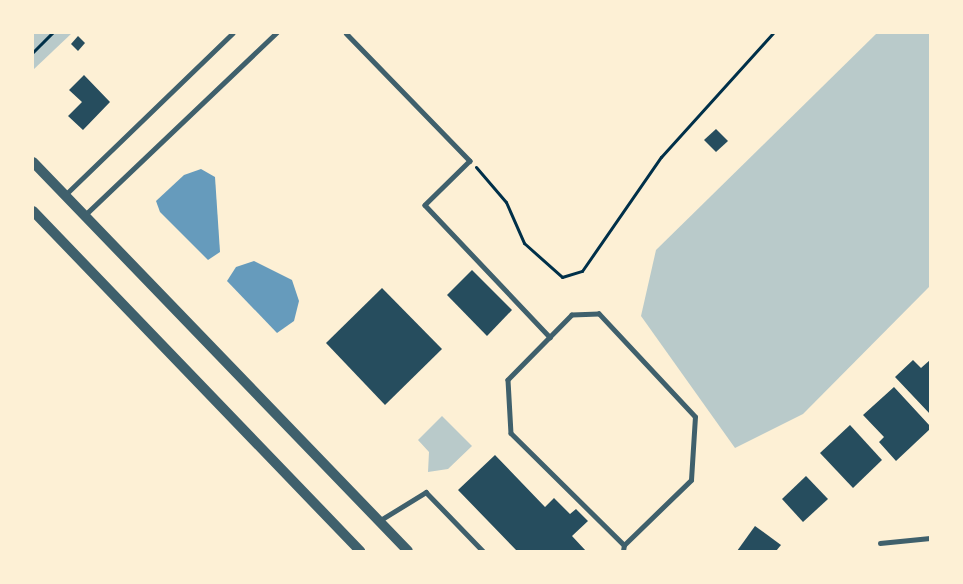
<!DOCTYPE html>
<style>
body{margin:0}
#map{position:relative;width:963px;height:584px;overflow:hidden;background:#fdf0d5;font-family:Helvetica,sans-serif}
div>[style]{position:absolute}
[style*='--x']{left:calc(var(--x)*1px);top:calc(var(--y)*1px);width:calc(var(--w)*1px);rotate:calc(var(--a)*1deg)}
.green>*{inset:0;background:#b9caca}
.water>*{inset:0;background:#669bbc}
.building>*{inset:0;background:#264d5e}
.path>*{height:3px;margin:-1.5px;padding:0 1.5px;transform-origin:1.5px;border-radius:1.5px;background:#003049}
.service>*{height:4.5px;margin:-2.25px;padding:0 2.25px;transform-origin:2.25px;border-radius:2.25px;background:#3f606c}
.tertiary>*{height:10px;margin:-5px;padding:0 5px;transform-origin:5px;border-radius:5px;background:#3f606c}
span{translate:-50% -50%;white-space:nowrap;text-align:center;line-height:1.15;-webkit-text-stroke:4.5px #fdf0d5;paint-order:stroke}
.frame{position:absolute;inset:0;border:34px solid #fdf0d5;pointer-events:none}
</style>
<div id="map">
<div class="green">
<i style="clip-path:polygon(33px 33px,72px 33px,33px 70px)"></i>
<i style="clip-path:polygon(877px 33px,930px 33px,930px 286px,803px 414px,735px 448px,641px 316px,656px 250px)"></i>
<i style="clip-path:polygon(442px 416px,472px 446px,448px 469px,428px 472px,429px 452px,418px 440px)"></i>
</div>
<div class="water">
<i style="clip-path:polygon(201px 169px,215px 177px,220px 252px,208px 260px,160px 212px,156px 201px,184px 175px)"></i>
<i style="clip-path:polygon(254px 261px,292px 280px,299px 301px,294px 321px,277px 333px,227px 281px,236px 267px)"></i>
</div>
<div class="building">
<i style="clip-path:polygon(78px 36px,85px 43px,78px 51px,71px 44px)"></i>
<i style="clip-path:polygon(84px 75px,110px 102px,83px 130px,68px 116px,82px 102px,69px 90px)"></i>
<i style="clip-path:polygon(716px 129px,728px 141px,716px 152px,704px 140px)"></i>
<i style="clip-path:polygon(472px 270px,512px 310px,487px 336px,447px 295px)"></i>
<i style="clip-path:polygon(382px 288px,442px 349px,385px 405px,326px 343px)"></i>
<i style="clip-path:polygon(913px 360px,921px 368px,930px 360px,930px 414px,895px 377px)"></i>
<i style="clip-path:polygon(894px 387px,930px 426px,930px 429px,896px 461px,879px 442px,884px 437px,863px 415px)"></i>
<i style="clip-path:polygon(850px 425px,882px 460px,853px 488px,820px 453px)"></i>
<i style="clip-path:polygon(495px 455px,545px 507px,554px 498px,570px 514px,576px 509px,588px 521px,572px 536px,586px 551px,517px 551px,458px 490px)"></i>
<i style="clip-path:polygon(806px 476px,828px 499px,803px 522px,782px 499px)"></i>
<i style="clip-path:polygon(755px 526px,781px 545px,776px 551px,737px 551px)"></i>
</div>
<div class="path">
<i style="--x:33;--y:52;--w:27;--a:-45"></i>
<i style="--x:476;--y:167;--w:46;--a:49.4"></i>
<i style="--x:506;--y:202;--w:45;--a:66.3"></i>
<i style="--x:524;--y:243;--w:51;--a:41.8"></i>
<i style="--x:562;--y:277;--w:21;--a:-17"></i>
<i style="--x:582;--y:271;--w:139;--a:-55.3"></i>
<i style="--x:661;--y:157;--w:167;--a:-47.9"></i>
</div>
<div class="service">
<i style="--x:346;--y:33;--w:178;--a:45.9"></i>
<i style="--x:470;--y:161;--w:63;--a:135.6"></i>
<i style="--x:425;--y:205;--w:182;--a:46.6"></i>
<i style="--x:65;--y:195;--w:233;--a:-44"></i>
<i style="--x:85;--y:215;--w:264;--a:-43.6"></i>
<i style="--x:379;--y:521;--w:55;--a:-31.7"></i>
<i style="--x:426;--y:492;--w:82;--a:46"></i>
<i style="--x:880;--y:543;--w:50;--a:-5.7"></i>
<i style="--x:623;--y:551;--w:6;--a:-81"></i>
<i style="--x:624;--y:545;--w:93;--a:-44.1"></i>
<i style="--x:691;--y:480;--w:63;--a:-86.4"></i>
<i style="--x:695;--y:417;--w:141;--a:-133"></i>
<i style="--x:599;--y:314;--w:27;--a:178"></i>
<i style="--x:572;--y:315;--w:91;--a:134.6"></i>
<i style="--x:508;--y:380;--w:53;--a:86.8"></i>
<i style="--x:511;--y:433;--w:159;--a:44.7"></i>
</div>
<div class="tertiary">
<i style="--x:33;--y:162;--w:540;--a:46.05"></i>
<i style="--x:33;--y:211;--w:472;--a:46.1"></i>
</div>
<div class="frame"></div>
</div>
